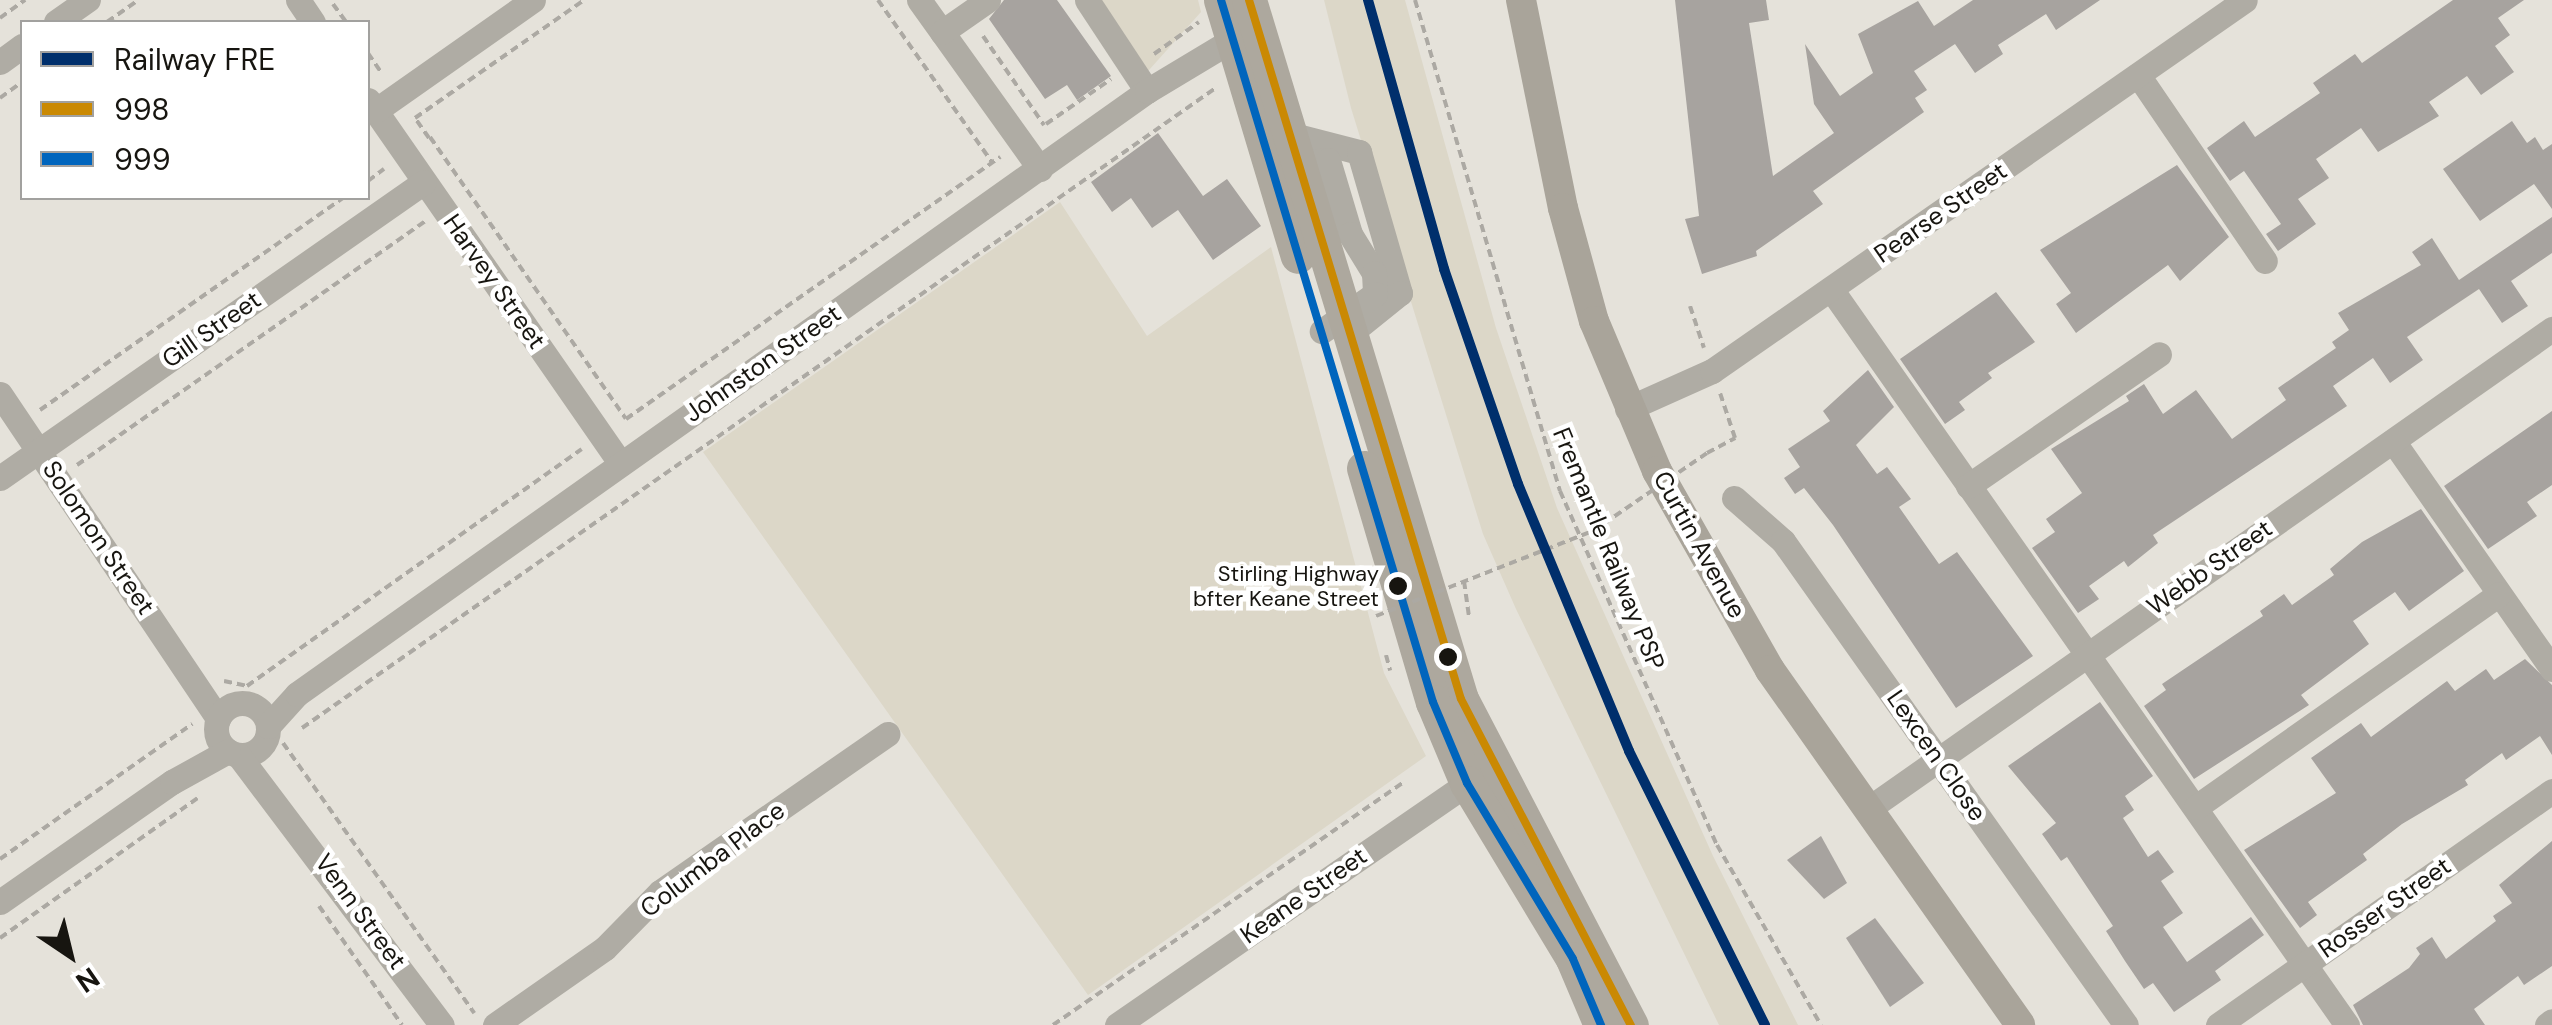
<!DOCTYPE html>
<style>
body{margin:0}
#map{position:relative;width:2552px;height:1025px;overflow:hidden;background:#e5e2da;font-family:"DM Sans",sans-serif}
div>[style]{position:absolute}
[style*='--x']{left:calc(var(--x)*1px);top:calc(var(--y)*1px);width:calc(var(--w)*1px);rotate:calc(var(--a)*1deg)}
.built>*{inset:0;background:#dcd7c8}
.building>*{inset:0;background:#a7a39f}
.path>*{height:4px;margin-top:-2px;transform-origin:0;background:repeating-linear-gradient(90deg,#aca9a3 0 8px,transparent 0 13px)}
.minor>*{height:25px;margin:-12.5px;padding:0 12.5px;transform-origin:12.5px;border-radius:12.5px;background:#afaca4}
.minor>.ring{margin:-12.5px;padding:0;box-sizing:content-box;background:none;border:25px solid #afaca4;border-radius:50%}
.major>*{height:30px;margin:-15px;padding:0 15px;transform-origin:15px;border-radius:15px;background:#a9a49a}
.highway>*{height:35px;margin:-17.5px;padding:0 17.5px;transform-origin:17.5px;border-radius:17.5px;background:#ada89e}
.path-bridge>*{height:4px;margin-top:-2px;transform-origin:0;background:repeating-linear-gradient(90deg,#aca9a3 0 8px,transparent 0 13px)}
.bus-1>*{height:8px;margin:-4px;padding:0 4px;transform-origin:4px;border-radius:4px;background:#ca8903}
.bus-2>*{height:8px;margin:-4px;padding:0 4px;transform-origin:4px;border-radius:4px;background:#0065bd}
.rail-1>*{height:10px;margin:-5px;padding:0 5px;transform-origin:5px;border-radius:5px;background:#002f6c}
.dots>*{width:28px;height:28px;translate:-50% -50%;box-sizing:border-box;border:5px solid #fff;border-radius:50%}
span{translate:-50% -50%;white-space:nowrap;text-align:center;line-height:1.15;-webkit-text-stroke:9px #fff;paint-order:stroke}
.bus-label{font-size:22px;color:#171510}
.right{translate:-100% -50%;text-align:right}
.street-label{font-size:25px;color:#171510}
.legend{position:absolute;left:20px;top:20px;width:350px;height:180px;box-sizing:border-box;background:#fff;border:2px solid #a2a19f;margin:0;padding:12px 18px;list-style:none;font-size:30px;color:#171510}
.legend li{display:flex;align-items:center;gap:20px;height:50px}
.legend b{width:50px;border:2px solid #a2a19f}
.north{position:absolute;left:20px;top:905px;width:100px;height:100px;-webkit-text-stroke:8px #fff;paint-order:stroke;rotate:145deg;font-size:28px;font-weight:700;line-height:40px;text-align:center;color:#171510}
.north::after{content:'';display:block;margin:auto;width:35px;height:45px;background:#171510;clip-path:polygon(50% 0,100% 100%,50% 72%,0 100%)}
</style>
<div id="map">
<div class="built">
<i style="clip-path:polygon(1099px 0,1198px 0,1201px 12px,1132px 89px)"></i>
<i style="clip-path:polygon(1324px 0,1405px 0,1496px 328px,1557px 508px,1713px 856px,1798px 1025px,1719px 1025px,1516px 609px,1483px 534px,1351px 108px)"></i>
<i style="clip-path:polygon(1060px 202px,1147px 336px,1271px 247px,1384px 673px,1426px 756px,1088px 995px,703px 452px)"></i>
</div>
<div class="building">
<i style="clip-path:polygon(1004px 0,1057px 0,1111px 76px,1077px 100px,1067px 85px,1045px 99px,989px 19px)"></i>
<i style="clip-path:polygon(1675px 0,1766px 0,1769px 20px,1749px 23px,1773px 176px,1834px 133px,1814px 104px,1805px 44px,1840px 96px,1873px 73px,1858px 34px,1918px 1px,1934px 26px,1973px 0,2100px 0,2056px 30px,2046px 14px,1998px 45px,2003px 54px,1975px 73px,1955px 44px,1914px 71px,1927px 90px,1915px 98px,1924px 112px,1813px 191px,1823px 204px,1756px 251px,1757px 256px,1702px 274px,1685px 219px,1699px 216px)"></i>
<i style="clip-path:polygon(2453px 0,2524px 0,2498px 18px,2510px 35px,2495px 46px,2514px 72px,2481px 95px,2467px 76px,2429px 102px,2439px 116px,2378px 152px,2361px 128px,2316px 159px,2329px 178px,2298px 199px,2316px 224px,2278px 251px,2266px 234px,2281px 224px,2244px 171px,2230px 181px,2207px 148px,2244px 121px,2255px 137px,2320px 93px,2313px 83px,2355px 54px,2362px 63px)"></i>
<i style="clip-path:polygon(2512px 121px,2527px 143px,2535px 137px,2543px 150px,2552px 144px,2552px 209px,2534px 184px,2480px 221px,2443px 169px)"></i>
<i style="clip-path:polygon(1158px 133px,1203px 196px,1227px 179px,1261px 226px,1213px 260px,1178px 210px,1152px 228px,1131px 198px,1112px 212px,1091px 182px)"></i>
<i style="clip-path:polygon(2177px 165px,2229px 237px,2180px 281px,2168px 265px,2076px 333px,2056px 304px,2071px 293px,2040px 250px)"></i>
<i style="clip-path:polygon(2552px 217px,2552px 253px,2511px 281px,2528px 306px,2502px 323px,2479px 289px,2407px 337px,2423px 360px,2390px 383px,2373px 358px,2333px 386px,2347px 406px,2153px 535px,2158px 543px,2128px 567px,2124px 561px,2089px 586px,2099px 599px,2078px 613px,2032px 548px,2055px 532px,2046px 519px,2082px 493px,2051px 449px,2129px 401px,2126px 396px,2144px 384px,2163px 414px,2196px 390px,2232px 439px,2286px 400px,2278px 388px,2336px 348px,2332px 342px,2349px 330px,2338px 313px,2421px 265px,2412px 252px,2432px 238px,2459px 280px)"></i>
<i style="clip-path:polygon(1996px 292px,2035px 342px,1988px 373px,1992px 378px,1959px 402px,1965px 410px,1945px 424px,1900px 359px)"></i>
<i style="clip-path:polygon(1868px 370px,1894px 407px,1856px 445px,1877px 474px,1887px 467px,1911px 499px,1899px 507px,1939px 564px,1957px 552px,2033px 656px,1956px 708px,1833px 525px,1804px 488px,1795px 494px,1784px 478px,1800px 467px,1788px 449px,1830px 421px,1823px 411px)"></i>
<i style="clip-path:polygon(2552px 411px,2552px 485px,2527px 502px,2537px 516px,2488px 549px,2444px 486px)"></i>
<i style="clip-path:polygon(2421px 509px,2464px 571px,2409px 611px,2395px 592px,2353px 621px,2369px 644px,2301px 695px,2309px 705px,2194px 779px,2144px 706px,2166px 690px,2162px 684px,2263px 616px,2260px 611px,2284px 594px,2292px 605px,2334px 575px,2330px 569px,2362px 542px)"></i>
<i style="clip-path:polygon(2525px 659px,2552px 685px,2552px 755px,2540px 736px,2506px 760px,2502px 753px,2465px 780px,2468px 785px,2402px 824px,2363px 854px,2367px 860px,2308px 902px,2317px 915px,2300px 928px,2244px 850px,2336px 793px,2311px 758px,2361px 723px,2371px 737px,2447px 681px,2455px 691px,2486px 669px,2494px 680px)"></i>
<i style="clip-path:polygon(2100px 702px,2153px 776px,2125px 796px,2134px 810px,2123px 818px,2148px 857px,2158px 850px,2174px 872px,2161px 881px,2183px 913px,2163px 927px,2187px 962px,2251px 917px,2264px 935px,2215px 971px,2221px 980px,2174px 1012px,2153px 983px,2144px 989px,2125px 961px,2106px 931px,2113px 926px,2067px 857px,2061px 861px,2042px 834px,2056px 823px,2008px 766px)"></i>
<i style="clip-path:polygon(1821px 836px,1847px 883px,1824px 899px,1787px 860px)"></i>
<i style="clip-path:polygon(2552px 841px,2552px 966px,2524px 985px,2518px 976px,2474px 1009px,2485px 1025px,2363px 1025px,2353px 1005px,2409px 968px,2420px 954px,2416px 948px,2432px 937px,2446px 959px,2496px 921px,2493px 916px,2512px 903px,2499px 885px)"></i>
<i style="clip-path:polygon(1875px 918px,1924px 983px,1890px 1007px,1846px 938px)"></i>
</div>
<div class="path">
<i style="--x:878;--y:0;--w:198;--a:54.9"></i>
<i style="--x:1415;--y:0;--w:512;--a:73.55"></i>
<i style="--x:1560;--y:491;--w:387;--a:66.1"></i>
<i style="--x:1717;--y:845;--w:208;--a:60"></i>
<i style="--x:333;--y:4;--w:22;--a:54"></i>
<i style="--x:0;--y:18;--w:31;--a:-36"></i>
<i style="--x:107;--y:22;--w:39;--a:-35"></i>
<i style="--x:983;--y:36;--w:108;--a:55.6"></i>
<i style="--x:368;--y:53;--w:25;--a:56"></i>
<i style="--x:1154;--y:54;--w:55;--a:-35.4"></i>
<i style="--x:0;--y:98;--w:27;--a:-36"></i>
<i style="--x:1046;--y:124;--w:79;--a:-34.7"></i>
<i style="--x:430;--y:137;--w:343;--a:55.2"></i>
<i style="--x:626;--y:419;--w:457;--a:-35"></i>
<i style="--x:429;--y:138;--w:24;--a:-125"></i>
<i style="--x:415;--y:118;--w:206;--a:-34.9"></i>
<i style="--x:368;--y:181;--w:20;--a:-37"></i>
<i style="--x:1690;--y:306;--w:44;--a:71.6"></i>
<i style="--x:40;--y:410;--w:370;--a:-35"></i>
<i style="--x:1707;--y:453;--w:32;--a:-28"></i>
<i style="--x:1735;--y:438;--w:47;--a:-108.4"></i>
<i style="--x:77;--y:465;--w:426;--a:-35"></i>
<i style="--x:1464;--y:581;--w:36;--a:82"></i>
<i style="--x:1386;--y:655;--w:16;--a:75"></i>
<i style="--x:224;--y:681;--w:24;--a:12"></i>
<i style="--x:247;--y:686;--w:410;--a:-35.3"></i>
<i style="--x:302;--y:728;--w:1117;--a:-35.01"></i>
<i style="--x:283;--y:743;--w:331;--a:54.7"></i>
<i style="--x:0;--y:859;--w:235;--a:-35.1"></i>
<i style="--x:319;--y:906;--w:145;--a:55.1"></i>
<i style="--x:0;--y:938;--w:242;--a:-35.3"></i>
<i style="--x:1053;--y:1025;--w:427;--a:-34.7"></i>
</div>
<div class="minor">
<i style="--x:298;--y:0;--w:27;--a:56"></i>
<i style="--x:919;--y:0;--w:208;--a:54.4"></i>
<i style="--x:1087;--y:0;--w:109;--a:56.6"></i>
<i style="--x:56;--y:22;--w:39;--a:-35"></i>
<i style="--x:942;--y:32;--w:56;--a:-34.8"></i>
<i style="--x:0;--y:62;--w:27;--a:-36"></i>
<i style="--x:2138;--y:75;--w:225;--a:55.7"></i>
<i style="--x:368;--y:100;--w:443;--a:55.2"></i>
<i style="--x:375;--y:111;--w:193;--a:-35.1"></i>
<i style="--x:1278;--y:131;--w:84;--a:14.5"></i>
<i style="--x:1359;--y:152;--w:147;--a:73.8"></i>
<i style="--x:1400;--y:293;--w:67;--a:141.1"></i>
<i style="--x:1295;--y:163;--w:33;--a:-5"></i>
<i style="--x:1328;--y:160;--w:77;--a:73.4"></i>
<i style="--x:1350;--y:234;--w:46;--a:58.4"></i>
<i style="--x:1374;--y:273;--w:21;--a:87"></i>
<i style="--x:1375;--y:294;--w:65;--a:145.1"></i>
<i style="--x:1831;--y:289;--w:899;--a:54.97"></i>
<i style="--x:0;--y:394;--w:391;--a:56.1"></i>
<i style="--x:1627;--y:409;--w:93;--a:-24.1"></i>
<i style="--x:1712;--y:371;--w:649;--a:-34.84"></i>
<i style="--x:2393;--y:441;--w:278;--a:55.1"></i>
<i style="--x:0;--y:478;--w:517;--a:-34.92"></i>
<i style="--x:1968;--y:486;--w:232;--a:-34.6"></i>
<i style="--x:1734;--y:498;--w:65;--a:41.3"></i>
<i style="--x:1783;--y:541;--w:593;--a:54.68"></i>
<i class="ring" style="left:216px;top:703px;width:27px;height:27px"></i>
<i style="--x:268;--y:726;--w:43;--a:-47.8"></i>
<i style="--x:297;--y:694;--w:1042;--a:-35.35"></i>
<i style="--x:1147;--y:91;--w:99;--a:-31"></i>
<i style="--x:239;--y:756;--w:337;--a:53"></i>
<i style="--x:2196;--y:807;--w:370;--a:-35.1"></i>
<i style="--x:1868;--y:809;--w:836;--a:-35.06"></i>
<i style="--x:0;--y:902;--w:210;--a:-34.9"></i>
<i style="--x:172;--y:782;--w:64;--a:-29"></i>
<i style="--x:495;--y:1025;--w:134;--a:-35"></i>
<i style="--x:605;--y:948;--w:78;--a:-45.5"></i>
<i style="--x:660;--y:892;--w:277;--a:-34.8"></i>
<i style="--x:1117;--y:1025;--w:439;--a:-34.6"></i>
<i style="--x:2218;--y:1025;--w:408;--a:-35"></i>
<i style="--x:2547;--y:1025;--w:6;--a:-39"></i>
</div>
<div class="major">
<i style="--x:1521;--y:0;--w:212;--a:78.6"></i>
<i style="--x:1563;--y:208;--w:117;--a:74.7"></i>
<i style="--x:1594;--y:321;--w:163;--a:67.2"></i>
<i style="--x:1657;--y:471;--w:229;--a:60.4"></i>
<i style="--x:1770;--y:670;--w:434;--a:54.8"></i>
</div>
<div class="highway">
<i style="--x:1221;--y:0;--w:267;--a:73.3"></i>
<i style="--x:1249;--y:0;--w:730;--a:73.13"></i>
<i style="--x:1461;--y:699;--w:368;--a:62.5"></i>
<i style="--x:1364;--y:468;--w:244;--a:73.6"></i>
<i style="--x:1433;--y:702;--w:88;--a:67.2"></i>
<i style="--x:1467;--y:783;--w:205;--a:58.9"></i>
<i style="--x:1573;--y:959;--w:72;--a:67"></i>
</div>
<div class="path-bridge">
<i style="--x:1376;--y:616;--w:233;--a:-21.4"></i>
<i style="--x:1593;--y:531;--w:138;--a:-34.4"></i>
</div>
<div class="bus-1">
<i style="--x:1249;--y:0;--w:730;--a:73.13"></i>
<i style="--x:1461;--y:699;--w:368;--a:62.5"></i>
</div>
<div class="bus-2">
<i style="--x:1221;--y:0;--w:733;--a:73.2"></i>
<i style="--x:1433;--y:702;--w:88;--a:67.2"></i>
<i style="--x:1467;--y:783;--w:205;--a:58.9"></i>
<i style="--x:1573;--y:959;--w:72;--a:67"></i>
</div>
<div class="rail-1">
<i style="--x:1368;--y:0;--w:280;--a:74.2"></i>
<i style="--x:1444;--y:269;--w:227;--a:71"></i>
<i style="--x:1518;--y:484;--w:289;--a:67.4"></i>
<i style="--x:1629;--y:751;--w:306;--a:63.6"></i>
</div>
<div class="dots">
<i style="left:1398px;top:586px;background:#171510"></i>
<i style="left:1448px;top:657px;background:#171510"></i>
</div>
<div class="bus-label">
<span class="right" style="left:1379px;top:586px">Stirling Highway<br>bfter Keane Street</span>
</div>
<div class="street-label">
<span style="left:1941px;top:213px;rotate:-35deg">Pearse Street</span>
<span style="left:494px;top:282px;rotate:55deg">Harvey Street</span>
<span style="left:212px;top:330px;rotate:-35deg">Gill Street</span>
<span style="left:763px;top:364px;rotate:-35deg">Johnston Street</span>
<span style="left:98px;top:538px;rotate:56deg">Solomon Street</span>
<span style="left:1699px;top:545px;rotate:61deg">Curtin Avenue</span>
<span style="left:1608px;top:549px;rotate:68deg">Fremantle Railway PSP</span>
<span style="left:2210px;top:568px;rotate:-35deg">Webb Street</span>
<span style="left:1936px;top:756px;rotate:55deg">Lexcen Close</span>
<span style="left:713px;top:860px;rotate:-37deg">Columba Place</span>
<span style="left:1304px;top:896px;rotate:-35deg">Keane Street</span>
<span style="left:2385px;top:908px;rotate:-35deg">Rosser Street</span>
<span style="left:360px;top:912px;rotate:54deg">Venn Street</span>
</div>
<ul class="legend">
<li><b style="height:12px;background:#002f6c"></b>Railway FRE</li>
<li><b style="height:12px;background:#ca8903"></b>998</li>
<li><b style="height:12px;background:#0065bd"></b>999</li>
</ul>
<div class="north">N</div>
</div>
